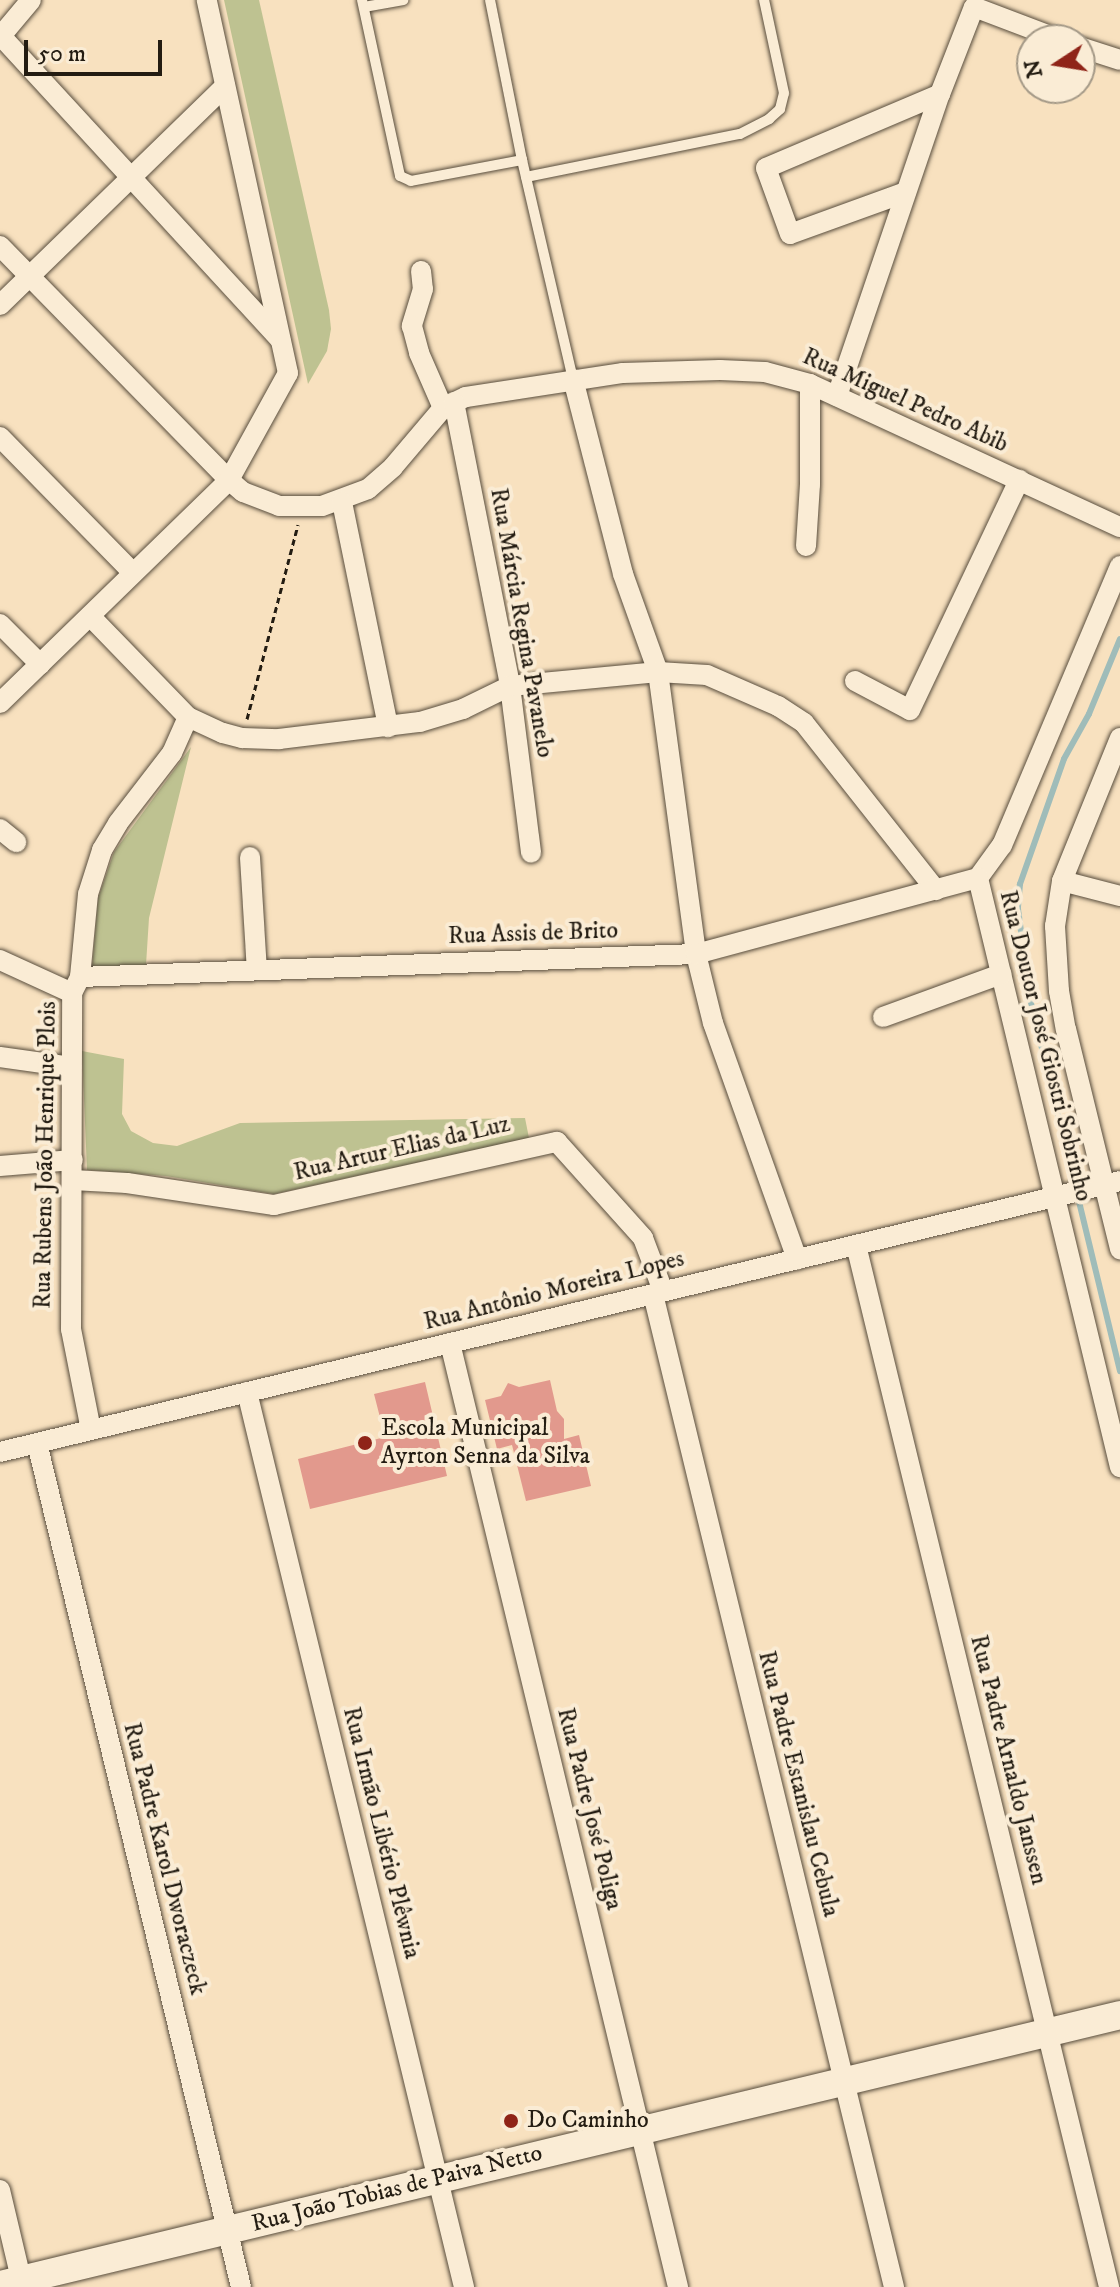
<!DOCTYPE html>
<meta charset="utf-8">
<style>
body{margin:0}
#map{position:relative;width:1120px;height:2287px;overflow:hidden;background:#f8e1bf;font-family:"IM FELL DW Pica",serif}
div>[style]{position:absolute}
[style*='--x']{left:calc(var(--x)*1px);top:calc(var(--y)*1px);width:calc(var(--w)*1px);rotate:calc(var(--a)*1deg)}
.green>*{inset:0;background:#bec291}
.stream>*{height:6px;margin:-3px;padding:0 3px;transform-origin:3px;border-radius:3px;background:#9fbcb9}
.building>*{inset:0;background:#e2998d}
.path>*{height:3px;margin-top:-1.5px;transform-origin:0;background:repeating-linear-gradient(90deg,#231c12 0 6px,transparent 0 10px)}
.roads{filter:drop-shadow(0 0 2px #584d3d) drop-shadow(0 0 2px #584d3d)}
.lane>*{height:10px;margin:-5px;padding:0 5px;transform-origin:5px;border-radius:5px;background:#faecd5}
.street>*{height:20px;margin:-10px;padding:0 10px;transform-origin:10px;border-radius:10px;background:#faecd5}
.secondary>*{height:28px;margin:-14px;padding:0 14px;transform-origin:14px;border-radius:14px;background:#faecd5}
.dots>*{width:22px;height:22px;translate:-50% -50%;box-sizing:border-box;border:4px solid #faecd5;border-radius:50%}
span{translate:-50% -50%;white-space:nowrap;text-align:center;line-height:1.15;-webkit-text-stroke:8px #faecd5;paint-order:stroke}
.street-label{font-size:24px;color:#231c12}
.poi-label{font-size:24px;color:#231c12}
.left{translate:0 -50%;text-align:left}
.north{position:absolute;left:1016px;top:24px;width:80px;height:80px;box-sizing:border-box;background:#faecd5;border:2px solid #a49987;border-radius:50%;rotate:258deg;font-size:22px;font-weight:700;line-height:32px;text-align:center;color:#231c12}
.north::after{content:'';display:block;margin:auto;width:28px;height:36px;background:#8f2418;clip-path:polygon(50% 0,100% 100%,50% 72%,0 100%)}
.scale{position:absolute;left:24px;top:40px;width:138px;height:36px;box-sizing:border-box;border:4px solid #231c12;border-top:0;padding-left:10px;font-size:24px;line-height:28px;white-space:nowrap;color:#231c12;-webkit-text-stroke:6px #faecd5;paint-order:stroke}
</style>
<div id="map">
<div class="green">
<i style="clip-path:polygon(224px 0,259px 0,329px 310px,331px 329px,327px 351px,308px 384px)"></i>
<i style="clip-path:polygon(191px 747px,149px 918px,146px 965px,92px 968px,98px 898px,114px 852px)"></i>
<i style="clip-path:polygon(82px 1051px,124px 1059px,122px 1114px,131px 1131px,153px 1143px,177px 1146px,240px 1123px,525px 1118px,529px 1138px,274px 1194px,166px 1176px,87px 1170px)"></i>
</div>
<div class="stream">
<i style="--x:1120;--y:639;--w:81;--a:112.5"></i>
<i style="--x:1089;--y:714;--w:51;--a:119.1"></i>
<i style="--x:1064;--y:759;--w:133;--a:109.4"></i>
<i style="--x:1020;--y:884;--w:25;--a:95"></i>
<i style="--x:1018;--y:909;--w:91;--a:82.4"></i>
<i style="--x:1030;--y:999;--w:383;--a:76.4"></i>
</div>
<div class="building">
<i style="clip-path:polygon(550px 1380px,557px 1411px,564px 1419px,564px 1439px,579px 1435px,591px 1486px,526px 1501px,512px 1445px,497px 1449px,485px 1400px,501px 1396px,508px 1383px,519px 1387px)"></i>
<i style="clip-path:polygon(425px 1382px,447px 1476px,310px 1509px,298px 1459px,385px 1437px,374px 1394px)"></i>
</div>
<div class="path">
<i style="--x:247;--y:719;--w:201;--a:-75.3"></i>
</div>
<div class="roads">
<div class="lane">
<i style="--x:362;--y:0;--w:180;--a:77.8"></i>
<i style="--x:400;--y:176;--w:12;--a:24"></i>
<i style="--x:411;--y:181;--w:113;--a:-10.7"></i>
<i style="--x:490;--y:0;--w:163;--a:78.7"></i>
<i style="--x:522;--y:160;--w:225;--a:76.9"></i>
<i style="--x:364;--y:7;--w:40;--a:-10"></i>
<i style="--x:526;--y:177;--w:218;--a:-11.4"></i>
<i style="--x:740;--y:134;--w:33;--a:-27"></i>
<i style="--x:769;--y:119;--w:15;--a:-42"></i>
<i style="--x:780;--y:109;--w:16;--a:-76"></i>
<i style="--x:784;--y:93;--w:95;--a:-102.1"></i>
</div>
<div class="street">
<i style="--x:1;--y:36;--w:413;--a:47.4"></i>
<i style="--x:0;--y:37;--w:48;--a:-50"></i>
<i style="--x:1080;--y:47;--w:42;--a:18"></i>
<i style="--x:906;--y:192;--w:123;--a:160.1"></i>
<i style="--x:790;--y:234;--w:70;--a:-110"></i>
<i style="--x:766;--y:168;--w:189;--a:-23"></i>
<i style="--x:0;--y:246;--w:327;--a:45.6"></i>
<i style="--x:229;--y:480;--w:18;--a:41"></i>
<i style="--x:243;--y:492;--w:39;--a:21"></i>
<i style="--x:279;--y:506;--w:43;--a:0"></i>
<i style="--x:322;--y:506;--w:49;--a:-20.3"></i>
<i style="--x:368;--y:489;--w:33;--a:-41"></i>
<i style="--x:393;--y:467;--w:77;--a:-49.7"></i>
<i style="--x:443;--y:408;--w:25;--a:-26"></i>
<i style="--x:466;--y:397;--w:159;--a:-8.7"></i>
<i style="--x:623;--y:373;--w:97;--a:-1.8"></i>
<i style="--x:720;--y:370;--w:45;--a:2.5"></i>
<i style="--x:765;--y:372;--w:47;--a:14.9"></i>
<i style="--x:810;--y:384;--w:341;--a:24.8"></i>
<i style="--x:421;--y:271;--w:18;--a:84"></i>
<i style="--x:423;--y:289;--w:39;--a:107"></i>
<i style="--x:412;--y:326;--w:28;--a:75"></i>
<i style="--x:419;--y:353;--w:60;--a:66.4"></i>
<i style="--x:0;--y:305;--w:314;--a:-44.2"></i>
<i style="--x:573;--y:379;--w:201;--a:75.6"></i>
<i style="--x:623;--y:574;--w:104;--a:70.3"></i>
<i style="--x:658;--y:672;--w:285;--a:82.3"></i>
<i style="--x:696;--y:954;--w:71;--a:76.2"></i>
<i style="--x:713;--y:1023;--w:251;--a:70.4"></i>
<i style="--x:837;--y:396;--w:319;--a:-71.2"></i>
<i style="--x:940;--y:94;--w:93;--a:-68.7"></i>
<i style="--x:974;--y:7;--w:93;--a:20.8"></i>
<i style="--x:454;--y:402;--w:289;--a:78.8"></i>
<i style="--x:510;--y:686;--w:168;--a:82.8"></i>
<i style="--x:0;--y:437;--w:190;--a:45.6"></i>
<i style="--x:342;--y:502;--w:230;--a:78.4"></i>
<i style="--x:806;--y:546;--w:62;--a:-86.3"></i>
<i style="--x:810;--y:484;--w:100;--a:-90"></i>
<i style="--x:1120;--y:566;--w:303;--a:112.9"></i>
<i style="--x:1002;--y:845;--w:41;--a:126"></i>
<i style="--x:978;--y:878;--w:606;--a:76.45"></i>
<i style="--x:90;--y:616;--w:141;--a:45.9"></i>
<i style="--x:188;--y:717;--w:38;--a:25"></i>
<i style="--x:223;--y:733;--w:20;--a:15"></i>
<i style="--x:242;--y:738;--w:37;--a:2"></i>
<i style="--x:279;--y:739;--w:142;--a:-6.9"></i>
<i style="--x:420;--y:722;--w:45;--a:-16.8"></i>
<i style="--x:463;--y:709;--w:52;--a:-26.1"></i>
<i style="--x:510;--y:686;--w:149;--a:-5.4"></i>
<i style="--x:658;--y:672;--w:49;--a:3.5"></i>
<i style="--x:707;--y:675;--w:77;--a:23.6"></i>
<i style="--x:778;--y:706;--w:31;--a:33"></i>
<i style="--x:804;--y:723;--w:213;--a:51.7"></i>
<i style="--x:0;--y:624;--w:57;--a:45"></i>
<i style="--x:855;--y:681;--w:62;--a:27.8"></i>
<i style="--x:910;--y:710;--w:255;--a:-64.6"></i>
<i style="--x:0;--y:703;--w:320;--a:-44.2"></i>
<i style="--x:229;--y:480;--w:122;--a:-61.1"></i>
<i style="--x:288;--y:373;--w:382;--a:-102.3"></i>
<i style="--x:1120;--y:738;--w:154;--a:112.1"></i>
<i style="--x:1062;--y:881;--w:46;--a:98.8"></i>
<i style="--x:1055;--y:926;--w:65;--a:86.5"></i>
<i style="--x:1059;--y:991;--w:39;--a:80"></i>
<i style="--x:1066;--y:1029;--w:227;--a:76.2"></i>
<i style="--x:0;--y:829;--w:21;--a:39"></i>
<i style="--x:250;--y:857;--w:113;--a:86.5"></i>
<i style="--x:1062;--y:881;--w:60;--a:14.5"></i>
<i style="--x:0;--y:960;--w:79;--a:24.6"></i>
<i style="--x:80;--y:977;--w:616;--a:-2.14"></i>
<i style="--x:696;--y:954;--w:292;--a:-15.1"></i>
<i style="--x:883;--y:1017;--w:126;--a:-20"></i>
<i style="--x:0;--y:1057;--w:72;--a:8"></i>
<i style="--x:0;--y:1166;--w:73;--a:-4.7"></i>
<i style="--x:73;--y:1180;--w:54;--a:3.2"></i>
<i style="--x:127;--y:1183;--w:149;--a:8.5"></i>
<i style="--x:274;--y:1205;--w:290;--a:-12.6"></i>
<i style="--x:557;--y:1142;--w:129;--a:48.1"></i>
<i style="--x:643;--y:1238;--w:57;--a:69.3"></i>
<i style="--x:856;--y:1245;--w:1072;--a:76.35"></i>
<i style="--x:653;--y:1294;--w:1022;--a:76.36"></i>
<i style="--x:450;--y:1343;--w:971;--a:76.42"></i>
<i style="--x:247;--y:1392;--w:921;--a:76.37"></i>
<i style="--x:91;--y:1430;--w:103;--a:-101.2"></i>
<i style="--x:71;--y:1329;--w:336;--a:-89.8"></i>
<i style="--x:72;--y:993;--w:18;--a:-63"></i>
<i style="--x:80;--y:977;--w:83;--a:-84.5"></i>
<i style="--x:88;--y:894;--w:46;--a:-72.3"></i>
<i style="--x:102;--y:850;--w:31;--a:-59"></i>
<i style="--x:118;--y:823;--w:88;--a:-52.4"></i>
<i style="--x:172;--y:753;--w:39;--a:-66"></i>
<i style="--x:37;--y:1443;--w:868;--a:76.41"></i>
<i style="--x:0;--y:1452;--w:1152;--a:-13.6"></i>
<i style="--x:0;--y:2190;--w:100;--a:76.7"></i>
</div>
<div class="secondary">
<i style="--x:0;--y:2285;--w:1152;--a:-13.55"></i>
</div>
</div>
<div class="dots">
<i style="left:365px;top:1443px;background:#8f2418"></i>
<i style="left:511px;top:2121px;background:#8f2418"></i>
</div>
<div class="street-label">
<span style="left:905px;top:401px;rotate:24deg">Rua Miguel Pedro Abib</span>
<span style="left:521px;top:623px;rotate:80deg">Rua Márcia Regina Pavanelo</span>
<span style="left:533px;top:934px;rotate:-2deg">Rua Assis de Brito</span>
<span style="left:1045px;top:1046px;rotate:76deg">Rua Doutor José Giostri Sobrinho</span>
<span style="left:402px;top:1149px;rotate:-13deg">Rua Artur Elias da Luz</span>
<span style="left:46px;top:1155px;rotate:-89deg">Rua Rubens João Henrique Plois</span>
<span style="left:554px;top:1291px;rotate:-14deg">Rua Antônio Moreira Lopes</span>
<span style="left:1008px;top:1760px;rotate:76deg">Rua Padre Arnaldo Janssen</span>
<span style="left:798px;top:1784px;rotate:76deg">Rua Padre Estanislau Cebula</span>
<span style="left:589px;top:1809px;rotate:76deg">Rua Padre José Poliga</span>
<span style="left:381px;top:1833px;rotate:76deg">Rua Irmão Libério Plêwnia</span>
<span style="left:164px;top:1859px;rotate:76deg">Rua Padre Karol Dworaczeck</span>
<span style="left:397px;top:2189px;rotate:-14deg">Rua João Tobias de Paiva Netto</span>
</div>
<div class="poi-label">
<span class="left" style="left:381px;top:1443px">Escola Municipal<br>Ayrton Senna da Silva</span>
<span class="left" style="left:527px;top:2121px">Do Caminho</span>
</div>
<div class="north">N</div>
<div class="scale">50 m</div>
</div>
